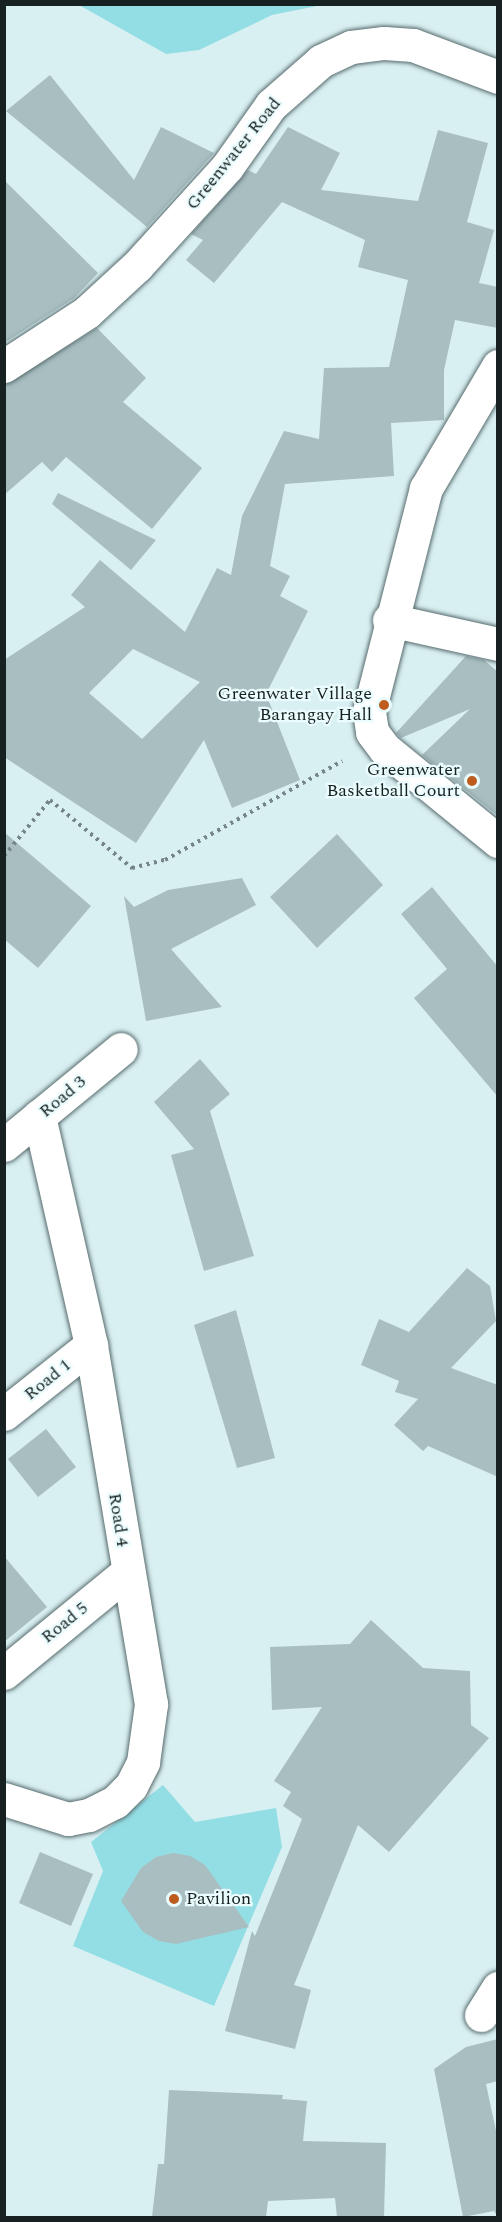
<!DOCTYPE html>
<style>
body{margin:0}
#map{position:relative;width:502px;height:2222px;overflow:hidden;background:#d9f0f2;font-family:Spectral,serif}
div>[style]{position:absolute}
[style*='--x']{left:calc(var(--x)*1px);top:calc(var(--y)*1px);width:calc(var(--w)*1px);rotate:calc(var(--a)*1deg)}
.green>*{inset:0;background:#93dee5}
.building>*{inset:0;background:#a8bec0}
.path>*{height:4px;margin-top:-2px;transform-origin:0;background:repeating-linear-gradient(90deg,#768687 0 3px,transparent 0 7.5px)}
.roads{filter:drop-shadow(0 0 2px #576b6d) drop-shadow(0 0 2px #576b6d)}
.minor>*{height:33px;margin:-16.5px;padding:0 16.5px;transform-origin:16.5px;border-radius:16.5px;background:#fff}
.dots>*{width:16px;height:16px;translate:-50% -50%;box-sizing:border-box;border:3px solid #eafcfe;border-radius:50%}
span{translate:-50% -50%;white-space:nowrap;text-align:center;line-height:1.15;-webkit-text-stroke:4.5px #eafcfe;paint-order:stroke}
.street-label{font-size:18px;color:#182121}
.poi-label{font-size:18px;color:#182121}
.right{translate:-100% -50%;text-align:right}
.left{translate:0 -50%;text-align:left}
.frame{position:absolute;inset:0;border:6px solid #182121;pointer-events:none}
</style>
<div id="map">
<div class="green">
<i style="clip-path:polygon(79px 5px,322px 5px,272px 15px,199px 50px,166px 54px)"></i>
<i style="clip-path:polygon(163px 1785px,195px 1822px,276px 1808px,282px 1847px,214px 2006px,73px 1946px,103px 1871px,91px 1842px)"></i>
</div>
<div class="building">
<i style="clip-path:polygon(50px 75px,134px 180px,161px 127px,214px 153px,147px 227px,6px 111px)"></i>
<i style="clip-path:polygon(evenodd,288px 127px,340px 153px,321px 190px,418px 201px,438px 130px,488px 143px,467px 222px,494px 230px,479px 283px,498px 287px,498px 328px,455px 320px,444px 370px,444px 420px,391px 423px,394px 476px,285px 484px,270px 566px,290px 576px,280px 596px,308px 611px,266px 694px,300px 780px,232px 808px,204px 740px,136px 843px,4px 757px,4px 660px,85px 607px,71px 595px,100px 560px,185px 632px,217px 568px,231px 575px,242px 516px,284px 431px,319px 439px,324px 368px,389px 367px,408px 280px,358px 267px,365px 240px,282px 202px,214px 283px,186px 260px,203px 240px,191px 234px,248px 170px,256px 174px,288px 127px,133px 649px,200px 682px,142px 739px,89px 693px,133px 649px)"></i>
<i style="clip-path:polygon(4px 180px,98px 273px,74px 298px,4px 343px)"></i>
<i style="clip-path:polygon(97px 328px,146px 378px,123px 402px,202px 468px,152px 529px,66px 457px,52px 472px,42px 462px,4px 495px,4px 385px)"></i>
<i style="clip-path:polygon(58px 493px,156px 540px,131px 570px,52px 504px)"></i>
<i style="clip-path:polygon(466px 656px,484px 660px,498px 672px,498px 816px,422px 755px,470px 709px,401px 738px,396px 733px)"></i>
<i style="clip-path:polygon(4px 832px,91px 906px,38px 968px,4px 939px)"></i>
<i style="clip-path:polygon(337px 834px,383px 885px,317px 948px,270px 897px)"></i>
<i style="clip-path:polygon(242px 878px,256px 905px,171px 949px,222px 1007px,146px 1021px,124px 896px,134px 907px,168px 890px)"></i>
<i style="clip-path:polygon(432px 887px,498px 967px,498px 1097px,414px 998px,447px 969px,401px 914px)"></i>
<i style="clip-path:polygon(200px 1059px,230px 1094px,210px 1111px,254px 1256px,204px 1271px,171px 1155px,194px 1149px,154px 1102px)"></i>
<i style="clip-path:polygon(467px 1268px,490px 1286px,496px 1321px,451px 1368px,498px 1385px,498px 1477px,428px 1446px,423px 1451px,394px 1425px,418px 1399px,395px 1392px,399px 1381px,361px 1365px,379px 1319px,409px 1332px)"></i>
<i style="clip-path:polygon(236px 1310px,275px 1458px,237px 1468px,194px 1325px)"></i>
<i style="clip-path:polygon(46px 1429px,76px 1467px,38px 1497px,8px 1459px)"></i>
<i style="clip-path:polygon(4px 1556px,47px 1607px,4px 1642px)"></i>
<i style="clip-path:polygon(371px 1620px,423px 1668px,470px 1671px,471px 1725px,489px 1738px,389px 1852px,358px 1825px,294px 1985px,311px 1990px,295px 2049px,225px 2031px,252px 1931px,255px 1936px,302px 1819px,283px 1806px,291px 1792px,274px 1781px,322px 1707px,272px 1710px,270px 1647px,350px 1644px)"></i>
<i style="clip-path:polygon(40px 1852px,93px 1874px,71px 1926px,19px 1903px)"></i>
<i style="clip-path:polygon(173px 1853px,190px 1856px,205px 1865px,249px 1927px,176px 1944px,159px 1941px,143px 1932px,121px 1901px,141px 1868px,156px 1857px)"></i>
<i style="clip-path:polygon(498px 2039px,498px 2081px,486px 2084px,498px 2140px,498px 2217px,494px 2211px,463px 2217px,434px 2069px,466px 2047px)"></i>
<i style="clip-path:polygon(169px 2090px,283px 2095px,282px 2099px,307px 2101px,303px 2141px,386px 2143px,384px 2217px,337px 2217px,335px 2198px,268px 2201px,266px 2217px,152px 2217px,158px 2164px,164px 2164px)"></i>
</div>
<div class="path">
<i style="--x:4;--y:856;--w:72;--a:-50.6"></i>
<i style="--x:50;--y:800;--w:107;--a:39.7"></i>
<i style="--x:132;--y:868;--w:34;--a:-14"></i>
<i style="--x:165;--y:860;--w:203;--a:-29.2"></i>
</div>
<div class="roads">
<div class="minor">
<i style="--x:4;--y:366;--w:99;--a:-33"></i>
<i style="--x:87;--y:312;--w:68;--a:-42.6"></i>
<i style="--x:137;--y:266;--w:134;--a:-47.7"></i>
<i style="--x:227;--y:167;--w:76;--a:-54.6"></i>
<i style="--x:271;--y:105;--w:67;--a:-41.3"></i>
<i style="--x:321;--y:61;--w:33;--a:-25"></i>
<i style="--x:351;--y:47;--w:33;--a:-7"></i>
<i style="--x:384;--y:43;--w:29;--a:4"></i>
<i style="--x:413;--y:45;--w:91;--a:20.6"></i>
<i style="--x:498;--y:366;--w:142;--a:120.5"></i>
<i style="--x:426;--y:488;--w:231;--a:104.3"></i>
<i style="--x:369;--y:712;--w:20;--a:81"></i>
<i style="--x:372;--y:732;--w:21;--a:53"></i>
<i style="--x:385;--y:749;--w:146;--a:39.2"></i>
<i style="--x:389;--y:620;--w:112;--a:12.4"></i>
<i style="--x:4;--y:1145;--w:151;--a:-39.4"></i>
<i style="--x:4;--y:1414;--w:111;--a:-38.4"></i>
<i style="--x:4;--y:1673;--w:158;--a:-39.3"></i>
<i style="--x:4;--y:1799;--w:67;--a:17.4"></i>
<i style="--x:68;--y:1819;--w:21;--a:-11"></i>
<i style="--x:89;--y:1815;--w:29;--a:-27"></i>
<i style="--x:115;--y:1802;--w:23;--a:-45"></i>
<i style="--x:131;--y:1786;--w:27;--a:-63"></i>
<i style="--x:143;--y:1762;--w:59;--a:-82.1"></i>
<i style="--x:151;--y:1704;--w:364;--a:-99.5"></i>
<i style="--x:91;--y:1345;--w:235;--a:-102.8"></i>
<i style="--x:481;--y:2015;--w:32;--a:-58"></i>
</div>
</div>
<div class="dots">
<i style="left:384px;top:705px;background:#be5c1d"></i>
<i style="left:472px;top:781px;background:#be5c1d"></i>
<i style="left:174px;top:1899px;background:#be5c1d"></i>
</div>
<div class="street-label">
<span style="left:234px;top:154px;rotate:-51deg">Greenwater Road</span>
<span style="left:63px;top:1097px;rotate:-40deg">Road 3</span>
<span style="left:48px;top:1380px;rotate:-39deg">Road 1</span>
<span style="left:118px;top:1520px;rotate:81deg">Road 4</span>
<span style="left:65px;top:1623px;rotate:-39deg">Road 5</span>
</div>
<div class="poi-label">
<span class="right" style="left:372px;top:705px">Greenwater Village<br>Barangay Hall</span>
<span class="right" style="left:460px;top:781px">Greenwater<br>Basketball Court</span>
<span class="left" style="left:186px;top:1899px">Pavilion</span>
</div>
<div class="frame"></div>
</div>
